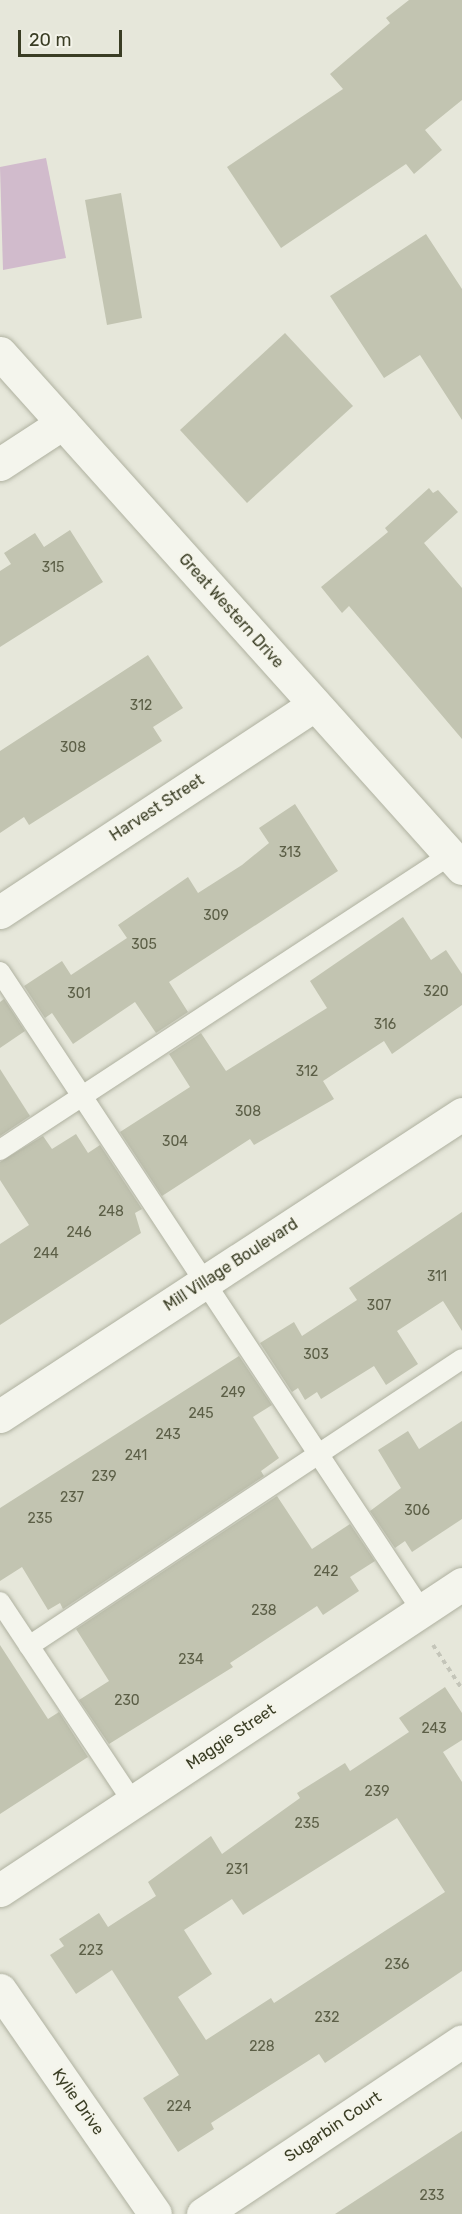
<!DOCTYPE html>
<style>
body{margin:0}
#map{position:relative;width:462px;height:2214px;overflow:hidden;background:#e6e7da;font-family:Rubik,sans-serif}
div>[style]{position:absolute}
[style*='--x']{left:calc(var(--x)*1px);top:calc(var(--y)*1px);width:calc(var(--w)*1px);rotate:calc(var(--a)*1deg)}
.green>*{inset:0;background:#d1bbcc}
.building>*{inset:0;background:#c2c4b1}
.path>*{height:4px;margin-top:-2px;transform-origin:0;background:repeating-linear-gradient(90deg,#c4c5b9 0 4.5px,transparent 0 9px)}
.roads{filter:drop-shadow(0 0 2px #afb1a0) drop-shadow(0 0 2px #afb1a0)}
.lane>*{height:20px;margin:-10px;padding:0 10px;transform-origin:10px;border-radius:10px;background:#f4f5ed}
.street>*{height:33px;margin:-16.5px;padding:0 16.5px;transform-origin:16.5px;border-radius:16.5px;background:#f4f5ed}
span{translate:-50% -50%;white-space:nowrap;text-align:center;line-height:1.15;-webkit-text-stroke:5px #f4f4ea;paint-order:stroke}
.number-label{font-size:14px;color:#5c5f47}
.number-label span{-webkit-text-stroke-width:0}
.street-label{font-size:16px;color:#3a3d24}
.scale{position:absolute;left:18px;top:30px;width:104px;height:27px;box-sizing:border-box;border:3px solid #3a3d24;border-top:0;padding-left:8px;font-size:18px;line-height:21px;white-space:nowrap;color:#3a3d24;-webkit-text-stroke:4px #f4f4ea;paint-order:stroke}
</style>
<div id="map">
<div class="green">
<i style="clip-path:polygon(46px 158px,66px 258px,3px 270px,0 167px)"></i>
</div>
<div class="building">
<i style="clip-path:polygon(409px 0,462px 0,462px 100px,425px 130px,442px 150px,414px 174px,406px 164px,281px 248px,227px 167px,343px 89px,330px 74px,390px 23px,386px 18px)"></i>
<i style="clip-path:polygon(121px 193px,142px 318px,107px 325px,85px 200px)"></i>
<i style="clip-path:polygon(426px 234px,462px 289px,462px 420px,420px 355px,384px 378px,330px 296px)"></i>
<i style="clip-path:polygon(285px 333px,353px 406px,247px 503px,180px 430px)"></i>
<i style="clip-path:polygon(429px 488px,433px 493px,438px 490px,458px 512px,424px 543px,462px 588px,462px 739px,349px 606px,342px 613px,321px 587px,388px 532px,385px 528px)"></i>
<i style="clip-path:polygon(70px 530px,103px 582px,0 647px,0 571px,11px 564px,4px 553px,35px 533px,44px 547px)"></i>
<i style="clip-path:polygon(148px 655px,183px 708px,153px 727px,162px 741px,29px 825px,24px 817px,0 833px,0 751px)"></i>
<i style="clip-path:polygon(295px 804px,338px 871px,169px 982px,188px 1012px,156px 1033px,135px 1002px,73px 1044px,52px 1013px,45px 1018px,24px 986px,62px 961px,71px 975px,127px 938px,118px 925px,188px 877px,198px 893px,242px 865px,269px 843px,259px 828px)"></i>
<i style="clip-path:polygon(403px 917px,431px 960px,446px 950px,462px 974px,462px 1005px,392px 1054px,384px 1041px,323px 1081px,334px 1099px,254px 1145px,250px 1139px,162px 1196px,120px 1132px,190px 1087px,169px 1054px,201px 1033px,226px 1071px,327px 1008px,310px 981px)"></i>
<i style="clip-path:polygon(4px 999px,25px 1031px,0 1048px,0 1002px)"></i>
<i style="clip-path:polygon(0 1069px,30px 1116px,0 1136px)"></i>
<i style="clip-path:polygon(76px 1134px,88px 1153px,100px 1145px,142px 1209px,135px 1213px,141px 1233px,0 1325px,0 1244px,29px 1225px,0 1180px,0 1162px,43px 1136px,52px 1149px)"></i>
<i style="clip-path:polygon(462px 1212px,462px 1331px,443px 1301px,397px 1331px,418px 1364px,386px 1385px,374px 1366px,321px 1399px,317px 1392px,305px 1400px,298px 1388px,292px 1392px,260px 1343px,294px 1322px,302px 1336px,357px 1300px,349px 1288px)"></i>
<i style="clip-path:polygon(239px 1356px,272px 1405px,253px 1417px,279px 1458px,261px 1471px,264px 1476px,63px 1609px,60px 1603px,48px 1610px,22px 1567px,0 1581px,0 1508px)"></i>
<i style="clip-path:polygon(462px 1421px,462px 1519px,412px 1552px,405px 1541px,395px 1548px,370px 1511px,401px 1488px,378px 1450px,408px 1431px,419px 1449px)"></i>
<i style="clip-path:polygon(277px 1496px,312px 1549px,350px 1524px,375px 1561px,350px 1577px,359px 1591px,323px 1615px,317px 1606px,230px 1663px,233px 1667px,109px 1744px,79px 1700px,109px 1681px,76px 1629px)"></i>
<i style="clip-path:polygon(0 1645px,48px 1719px,59px 1712px,88px 1757px,0 1814px)"></i>
<i style="clip-path:polygon(evenodd,445px 1687px,462px 1713px,462px 1740px,443px 1752px,462px 1782px,462px 1971px,325px 2063px,319px 2054px,211px 2123px,214px 2129px,178px 2152px,143px 2098px,179px 2075px,112px 1970px,76px 1994px,50px 1955px,64px 1946px,59px 1939px,99px 1913px,108px 1927px,156px 1896px,148px 1882px,211px 1836px,222px 1854px,300px 1798px,297px 1793px,345px 1763px,350px 1771px,409px 1732px,399px 1718px,445px 1687px,397px 1818px,445px 1892px,274px 2003px,271px 1998px,206px 2040px,178px 1997px,212px 1974px,184px 1930px,232px 1899px,243px 1915px,397px 1818px)"></i>
<i style="clip-path:polygon(462px 2131px,462px 2214px,335px 2214px)"></i>
</div>
<div class="path">
<i style="--x:433;--y:1645;--w:53;--a:56.6"></i>
</div>
<div class="roads">
<div class="lane">
<i style="--x:0;--y:972;--w:766;--a:56.56"></i>
<i style="--x:0;--y:1150;--w:538;--a:-33.25"></i>
<i style="--x:0;--y:1602;--w:240;--a:56.4"></i>
<i style="--x:29;--y:1646;--w:519;--a:-33.54"></i>
</div>
<div class="street">
<i style="--x:0;--y:353;--w:692;--a:48.11"></i>
<i style="--x:0;--y:464;--w:75;--a:-33.1"></i>
<i style="--x:0;--y:912;--w:377;--a:-33.4"></i>
<i style="--x:0;--y:1416;--w:552;--a:-33.17"></i>
<i style="--x:0;--y:1890;--w:554;--a:-33.52"></i>
<i style="--x:0;--y:1990;--w:272;--a:55.3"></i>
<i style="--x:203;--y:2214;--w:311;--a:-33.7"></i>
</div>
</div>
<div class="number-label">
<span style="left:53px;top:568px">315</span>
<span style="left:141px;top:706px">312</span>
<span style="left:73px;top:748px">308</span>
<span style="left:290px;top:853px">313</span>
<span style="left:216px;top:916px">309</span>
<span style="left:144px;top:945px">305</span>
<span style="left:436px;top:992px">320</span>
<span style="left:79px;top:994px">301</span>
<span style="left:385px;top:1025px">316</span>
<span style="left:307px;top:1072px">312</span>
<span style="left:248px;top:1112px">308</span>
<span style="left:175px;top:1142px">304</span>
<span style="left:111px;top:1212px">248</span>
<span style="left:79px;top:1233px">246</span>
<span style="left:46px;top:1254px">244</span>
<span style="left:437px;top:1277px">311</span>
<span style="left:379px;top:1306px">307</span>
<span style="left:316px;top:1355px">303</span>
<span style="left:233px;top:1393px">249</span>
<span style="left:201px;top:1414px">245</span>
<span style="left:168px;top:1435px">243</span>
<span style="left:136px;top:1456px">241</span>
<span style="left:104px;top:1477px">239</span>
<span style="left:72px;top:1498px">237</span>
<span style="left:417px;top:1511px">306</span>
<span style="left:40px;top:1519px">235</span>
<span style="left:326px;top:1572px">242</span>
<span style="left:264px;top:1611px">238</span>
<span style="left:191px;top:1660px">234</span>
<span style="left:127px;top:1701px">230</span>
<span style="left:434px;top:1729px">243</span>
<span style="left:377px;top:1792px">239</span>
<span style="left:307px;top:1824px">235</span>
<span style="left:237px;top:1870px">231</span>
<span style="left:91px;top:1951px">223</span>
<span style="left:397px;top:1965px">236</span>
<span style="left:327px;top:2018px">232</span>
<span style="left:262px;top:2047px">228</span>
<span style="left:179px;top:2107px">224</span>
<span style="left:432px;top:2196px">233</span>
</div>
<div class="street-label">
<span style="left:231px;top:611px;rotate:48deg">Great Western Drive</span>
<span style="left:157px;top:808px;rotate:-33deg">Harvest Street</span>
<span style="left:231px;top:1265px;rotate:-33deg">Mill Village Boulevard</span>
<span style="left:231px;top:1737px;rotate:-34deg">Maggie Street</span>
<span style="left:78px;top:2102px;rotate:55deg">Kylie Drive</span>
<span style="left:333px;top:2127px;rotate:-34deg">Sugarbin Court</span>
</div>
<div class="scale">20 m</div>
</div>
